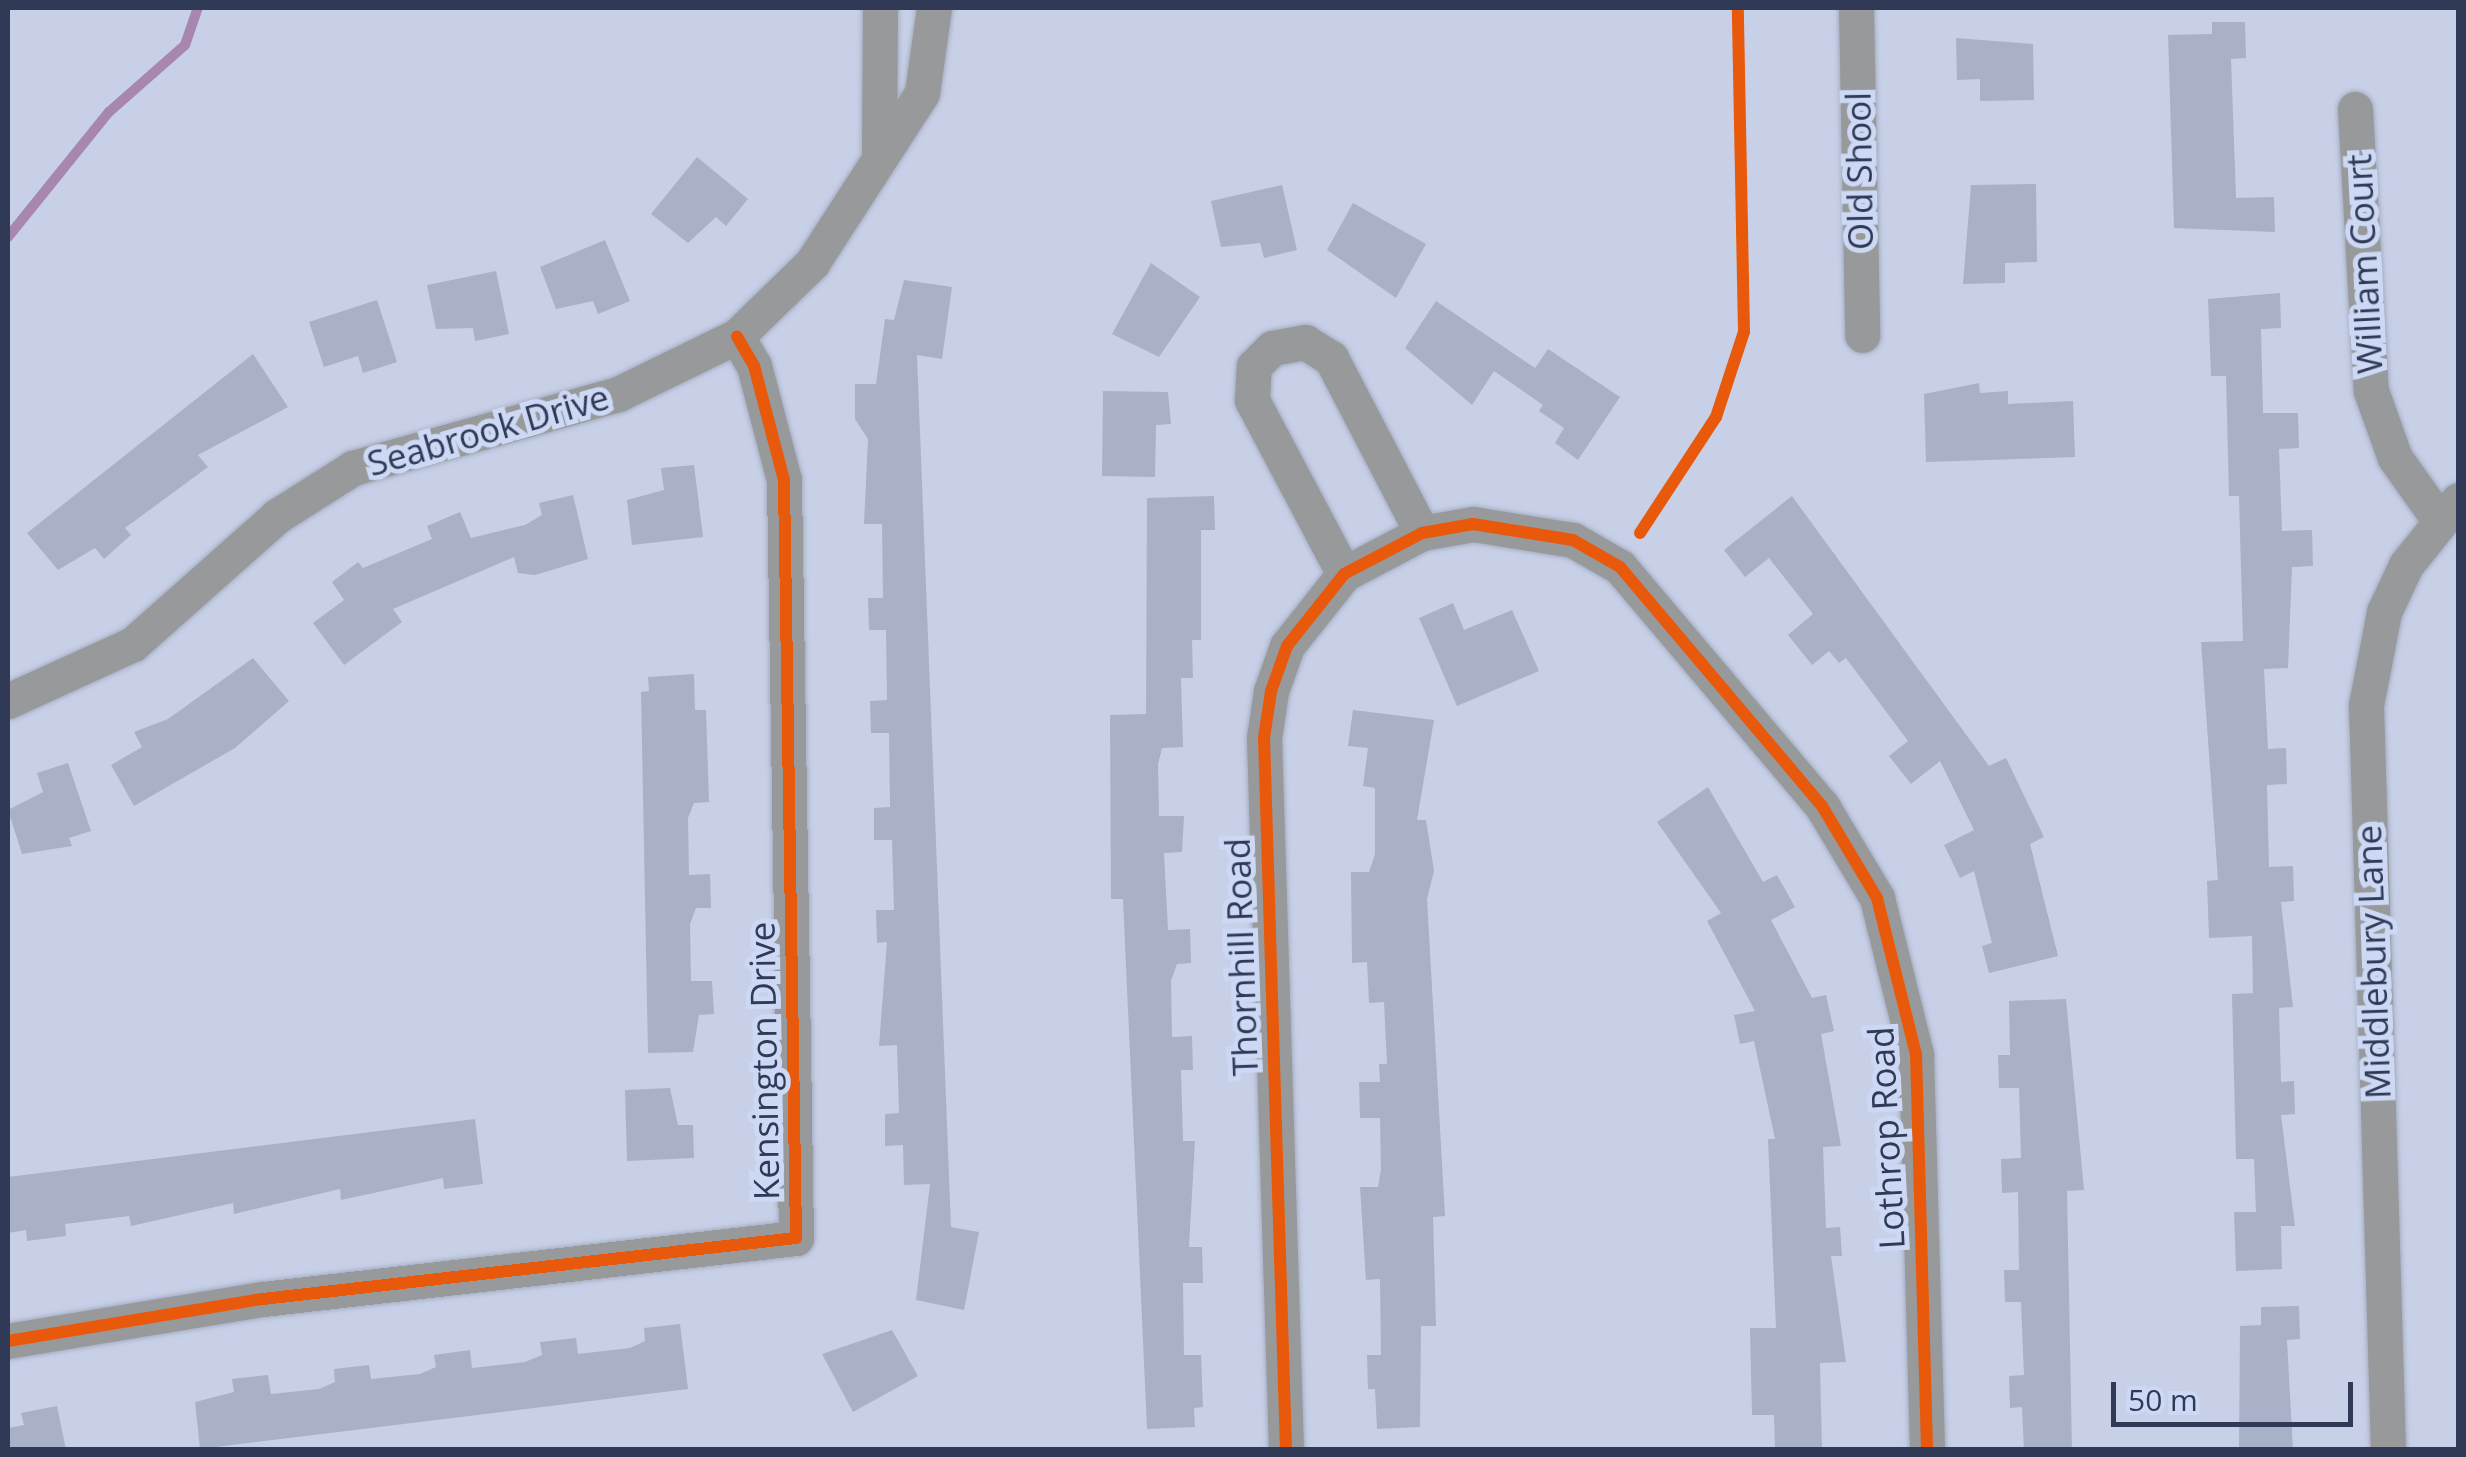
<!DOCTYPE html>
<style>
body{margin:0}
#map{position:relative;width:2466px;height:1457px;overflow:hidden;background:#c7d0e7;font-family:"Open Sans",sans-serif}
div>[style]{position:absolute}
[style*='--x']{left:calc(var(--x)*1px);top:calc(var(--y)*1px);width:calc(var(--w)*1px);rotate:calc(var(--a)*1deg)}
.stream>*{height:10px;margin:-5px;padding:0 5px;transform-origin:5px;border-radius:5px;background:#a786af}
.building>*{inset:0;background:#a8b1c7}
.roads{filter:drop-shadow(0 0 2px #a5adc2) drop-shadow(0 0 2px #a5adc2)}
.minor>*{height:35px;margin:-17.5px;padding:0 17.5px;transform-origin:17.5px;border-radius:17.5px;background:#97999a}
.cycleway>*{height:12px;margin:-6px;padding:0 6px;transform-origin:6px;border-radius:6px;background:#e8590c}
span{translate:-50% -50%;white-space:nowrap;text-align:center;line-height:1.15;-webkit-text-stroke:10px #ccd8f4;paint-order:stroke}
.street-label{font-size:35px;color:#303a56}
.frame{position:absolute;inset:0;border:10px solid #303a56;pointer-events:none}
.scale{position:absolute;left:2111px;top:1382px;width:242px;height:45px;box-sizing:border-box;border:5px solid #303a56;border-top:0;padding-left:12px;font-size:30px;line-height:35px;white-space:nowrap;color:#303a56;-webkit-text-stroke:8px #ccd8f4;paint-order:stroke}
</style>
<div id="map">
<div class="stream">
<i style="--x:8;--y:237;--w:161;--a:-51.1"></i>
<i style="--x:109;--y:112;--w:101;--a:-41.4"></i>
<i style="--x:185;--y:45;--w:39;--a:-71"></i>
</div>
<div class="building">
<i style="clip-path:polygon(2212px 22px,2245px 22px,2246px 58px,2231px 59px,2236px 198px,2274px 197px,2275px 232px,2174px 228px,2168px 35px,2212px 34px)"></i>
<i style="clip-path:polygon(1956px 38px,2033px 44px,2034px 100px,1980px 101px,1980px 79px,1957px 80px)"></i>
<i style="clip-path:polygon(697px 157px,748px 199px,726px 226px,716px 217px,688px 243px,651px 214px)"></i>
<i style="clip-path:polygon(2036px 184px,2037px 262px,2005px 263px,2005px 283px,1963px 284px,1971px 185px)"></i>
<i style="clip-path:polygon(1282px 185px,1297px 250px,1264px 258px,1260px 243px,1221px 247px,1211px 201px)"></i>
<i style="clip-path:polygon(1353px 203px,1426px 244px,1396px 298px,1327px 250px)"></i>
<i style="clip-path:polygon(605px 240px,630px 301px,598px 314px,593px 301px,556px 309px,540px 267px)"></i>
<i style="clip-path:polygon(1151px 263px,1200px 297px,1159px 357px,1112px 334px)"></i>
<i style="clip-path:polygon(496px 271px,509px 334px,475px 341px,473px 328px,436px 329px,427px 285px)"></i>
<i style="clip-path:polygon(904px 280px,952px 287px,942px 359px,917px 355px,951px 1227px,979px 1232px,964px 1310px,916px 1300px,930px 1184px,904px 1185px,903px 1145px,885px 1146px,885px 1114px,899px 1113px,897px 1045px,879px 1046px,887px 942px,877px 943px,876px 910px,894px 910px,892px 840px,874px 840px,874px 808px,890px 807px,889px 733px,871px 733px,870px 701px,887px 700px,886px 630px,869px 630px,868px 598px,883px 598px,882px 524px,864px 524px,868px 439px,855px 419px,855px 384px,876px 384px,885px 319px,894px 320px)"></i>
<i style="clip-path:polygon(2280px 293px,2281px 328px,2261px 329px,2263px 413px,2298px 413px,2299px 448px,2279px 449px,2282px 531px,2312px 530px,2313px 566px,2292px 567px,2288px 668px,2264px 669px,2268px 749px,2286px 748px,2287px 784px,2267px 785px,2269px 867px,2293px 866px,2294px 901px,2281px 902px,2293px 1007px,2279px 1008px,2281px 1082px,2294px 1081px,2295px 1114px,2281px 1115px,2295px 1226px,2281px 1226px,2282px 1269px,2236px 1271px,2234px 1212px,2256px 1212px,2254px 1159px,2236px 1159px,2232px 994px,2253px 993px,2252px 936px,2209px 938px,2207px 881px,2218px 880px,2201px 642px,2243px 641px,2239px 496px,2229px 496px,2226px 376px,2211px 376px,2208px 299px)"></i>
<i style="clip-path:polygon(377px 300px,397px 362px,363px 373px,358px 356px,324px 367px,309px 322px)"></i>
<i style="clip-path:polygon(1436px 301px,1535px 368px,1548px 349px,1620px 397px,1578px 460px,1555px 443px,1564px 428px,1539px 411px,1543px 405px,1494px 371px,1472px 405px,1405px 348px)"></i>
<i style="clip-path:polygon(253px 354px,288px 407px,198px 455px,208px 467px,125px 528px,131px 535px,104px 559px,95px 548px,58px 570px,27px 533px)"></i>
<i style="clip-path:polygon(1979px 383px,1980px 393px,2008px 391px,2008px 404px,2073px 401px,2075px 457px,1926px 462px,1924px 394px)"></i>
<i style="clip-path:polygon(1103px 391px,1168px 392px,1171px 424px,1156px 425px,1155px 477px,1102px 476px)"></i>
<i style="clip-path:polygon(694px 465px,703px 537px,632px 545px,627px 500px,664px 490px,661px 468px)"></i>
<i style="clip-path:polygon(573px 495px,588px 559px,535px 575px,518px 573px,514px 557px,393px 609px,402px 622px,344px 665px,313px 623px,344px 600px,332px 582px,358px 562px,363px 568px,432px 539px,427px 526px,460px 512px,471px 538px,525px 525px,542px 515px,539px 503px)"></i>
<i style="clip-path:polygon(1214px 496px,1215px 530px,1201px 530px,1201px 640px,1192px 640px,1193px 678px,1181px 678px,1183px 747px,1162px 748px,1158px 764px,1159px 816px,1184px 816px,1182px 852px,1164px 853px,1168px 930px,1190px 929px,1191px 963px,1177px 964px,1171px 981px,1172px 1037px,1192px 1036px,1193px 1070px,1181px 1070px,1183px 1141px,1195px 1141px,1189px 1247px,1202px 1247px,1203px 1283px,1183px 1283px,1184px 1355px,1201px 1355px,1203px 1407px,1194px 1408px,1195px 1427px,1147px 1429px,1123px 899px,1111px 899px,1110px 715px,1146px 714px,1147px 498px)"></i>
<i style="clip-path:polygon(1792px 496px,1989px 766px,2006px 758px,2044px 837px,2030px 844px,2058px 956px,1989px 973px,1982px 946px,1992px 943px,1974px 871px,1960px 878px,1944px 845px,1974px 830px,1940px 761px,1911px 784px,1889px 756px,1908px 741px,1846px 658px,1839px 663px,1829px 651px,1812px 665px,1788px 635px,1813px 614px,1769px 558px,1745px 577px,1724px 550px)"></i>
<i style="clip-path:polygon(1453px 603px,1464px 630px,1512px 610px,1539px 671px,1457px 706px,1419px 618px)"></i>
<i style="clip-path:polygon(253px 658px,289px 701px,235px 748px,134px 806px,111px 765px,142px 747px,134px 732px,168px 719px)"></i>
<i style="clip-path:polygon(694px 674px,695px 710px,706px 710px,709px 802px,694px 803px,688px 818px,689px 875px,710px 874px,711px 908px,696px 908px,690px 924px,691px 981px,712px 981px,714px 1014px,699px 1015px,693px 1052px,648px 1053px,641px 692px,649px 691px,648px 677px)"></i>
<i style="clip-path:polygon(1353px 710px,1434px 720px,1417px 820px,1426px 820px,1434px 871px,1427px 899px,1445px 1216px,1433px 1217px,1436px 1326px,1421px 1326px,1420px 1427px,1377px 1429px,1375px 1389px,1368px 1389px,1367px 1355px,1381px 1355px,1380px 1279px,1366px 1280px,1360px 1187px,1378px 1187px,1381px 1169px,1380px 1118px,1360px 1118px,1359px 1082px,1380px 1082px,1379px 1064px,1387px 1064px,1384px 1002px,1369px 1003px,1367px 962px,1352px 963px,1351px 872px,1369px 872px,1375px 854px,1375px 788px,1363px 786px,1368px 748px,1348px 746px)"></i>
<i style="clip-path:polygon(68px 763px,91px 831px,69px 838px,72px 846px,22px 854px,8px 810px,43px 792px,37px 773px)"></i>
<i style="clip-path:polygon(1708px 787px,1763px 882px,1777px 875px,1795px 907px,1771px 920px,1812px 998px,1826px 995px,1834px 1031px,1821px 1034px,1841px 1146px,1823px 1147px,1826px 1228px,1840px 1227px,1842px 1256px,1831px 1256px,1846px 1362px,1820px 1363px,1822px 1450px,1775px 1450px,1774px 1415px,1752px 1415px,1750px 1328px,1776px 1328px,1768px 1139px,1775px 1139px,1754px 1041px,1740px 1044px,1734px 1015px,1755px 1011px,1707px 921px,1721px 913px,1657px 822px)"></i>
<i style="clip-path:polygon(2066px 999px,2084px 1190px,2067px 1191px,2072px 1450px,2024px 1450px,2022px 1407px,2010px 1408px,2009px 1376px,2024px 1375px,2021px 1302px,2005px 1302px,2004px 1270px,2019px 1270px,2018px 1192px,2002px 1193px,2001px 1159px,2021px 1158px,2019px 1088px,1999px 1088px,1998px 1055px,2010px 1055px,2009px 1001px)"></i>
<i style="clip-path:polygon(670px 1088px,678px 1125px,693px 1125px,694px 1158px,627px 1161px,625px 1090px)"></i>
<i style="clip-path:polygon(475px 1119px,483px 1184px,444px 1189px,443px 1178px,341px 1200px,340px 1189px,234px 1214px,233px 1203px,131px 1226px,129px 1216px,65px 1224px,66px 1236px,27px 1241px,26px 1230px,8px 1233px,8px 1177px)"></i>
<i style="clip-path:polygon(2299px 1306px,2300px 1339px,2287px 1340px,2293px 1450px,2239px 1450px,2240px 1326px,2261px 1325px,2261px 1307px)"></i>
<i style="clip-path:polygon(680px 1324px,688px 1389px,200px 1449px,195px 1402px,234px 1392px,232px 1379px,268px 1375px,271px 1394px,319px 1389px,335px 1382px,334px 1369px,369px 1365px,371px 1379px,420px 1374px,436px 1367px,434px 1355px,470px 1350px,472px 1368px,525px 1362px,542px 1355px,540px 1342px,576px 1338px,578px 1354px,630px 1348px,645px 1341px,644px 1328px)"></i>
<i style="clip-path:polygon(892px 1330px,918px 1376px,853px 1412px,822px 1354px)"></i>
<i style="clip-path:polygon(57px 1406px,66px 1450px,8px 1450px,8px 1428px,24px 1425px,21px 1413px)"></i>
</div>
<div class="roads">
<div class="minor">
<i style="--x:1856;--y:8;--w:327;--a:88.9"></i>
<i style="--x:2355;--y:109;--w:282;--a:86.8"></i>
<i style="--x:2371;--y:391;--w:71;--a:70.3"></i>
<i style="--x:2395;--y:458;--w:76;--a:54.6"></i>
<i style="--x:879;--y:152;--w:144;--a:-89.6"></i>
<i style="--x:1344;--y:574;--w:197;--a:-117.9"></i>
<i style="--x:1252;--y:400;--w:34;--a:-87"></i>
<i style="--x:1254;--y:366;--w:25;--a:-45"></i>
<i style="--x:1272;--y:348;--w:34;--a:-10"></i>
<i style="--x:1305;--y:342;--w:31;--a:32"></i>
<i style="--x:1331;--y:358;--w:197;--a:62.5"></i>
<i style="--x:8;--y:701;--w:137;--a:-24.5"></i>
<i style="--x:133;--y:644;--w:193;--a:-41.6"></i>
<i style="--x:277;--y:516;--w:90;--a:-32.3"></i>
<i style="--x:353;--y:468;--w:275;--a:-15.6"></i>
<i style="--x:618;--y:394;--w:132;--a:-26"></i>
<i style="--x:737;--y:336;--w:105;--a:-44.2"></i>
<i style="--x:812;--y:263;--w:202;--a:-57.1"></i>
<i style="--x:922;--y:93;--w:86;--a:-82"></i>
<i style="--x:8;--y:1341;--w:258;--a:-9.4"></i>
<i style="--x:263;--y:1299;--w:536;--a:-6.53"></i>
<i style="--x:796;--y:1238;--w:758;--a:-90.91"></i>
<i style="--x:784;--y:480;--w:118;--a:-104.7"></i>
<i style="--x:754;--y:366;--w:34;--a:-120"></i>
<i style="--x:1286;--y:1450;--w:712;--a:-91.77"></i>
<i style="--x:1264;--y:738;--w:48;--a:-81.5"></i>
<i style="--x:1271;--y:691;--w:48;--a:-70.4"></i>
<i style="--x:1287;--y:646;--w:92;--a:-51.6"></i>
<i style="--x:1344;--y:574;--w:88;--a:-27.7"></i>
<i style="--x:1422;--y:533;--w:52;--a:-10"></i>
<i style="--x:1473;--y:524;--w:101;--a:9.1"></i>
<i style="--x:1573;--y:540;--w:54;--a:29.9"></i>
<i style="--x:1620;--y:567;--w:313;--a:49.8"></i>
<i style="--x:1822;--y:806;--w:107;--a:59.1"></i>
<i style="--x:1877;--y:898;--w:161;--a:76"></i>
<i style="--x:1916;--y:1054;--w:396;--a:88.4"></i>
<i style="--x:2388;--y:1450;--w:745;--a:-91.69"></i>
<i style="--x:2366;--y:705;--w:95;--a:-79"></i>
<i style="--x:2384;--y:612;--w:52;--a:-64.9"></i>
<i style="--x:2406;--y:565;--w:83;--a:-51.3"></i>
</div>
</div>
<div class="cycleway">
<i style="--x:1640;--y:533;--w:139;--a:-56.8"></i>
<i style="--x:1716;--y:417;--w:89;--a:-71.8"></i>
<i style="--x:1744;--y:332;--w:324;--a:-91.1"></i>
<i style="--x:8;--y:1341;--w:258;--a:-9.4"></i>
<i style="--x:263;--y:1299;--w:536;--a:-6.53"></i>
<i style="--x:796;--y:1238;--w:758;--a:-90.91"></i>
<i style="--x:784;--y:480;--w:118;--a:-104.7"></i>
<i style="--x:754;--y:366;--w:34;--a:-120"></i>
<i style="--x:1286;--y:1450;--w:712;--a:-91.77"></i>
<i style="--x:1264;--y:738;--w:48;--a:-81.5"></i>
<i style="--x:1271;--y:691;--w:48;--a:-70.4"></i>
<i style="--x:1287;--y:646;--w:92;--a:-51.6"></i>
<i style="--x:1344;--y:574;--w:88;--a:-27.7"></i>
<i style="--x:1422;--y:533;--w:52;--a:-10"></i>
<i style="--x:1473;--y:524;--w:101;--a:9.1"></i>
<i style="--x:1573;--y:540;--w:54;--a:29.9"></i>
<i style="--x:1620;--y:567;--w:313;--a:49.8"></i>
<i style="--x:1822;--y:806;--w:107;--a:59.1"></i>
<i style="--x:1877;--y:898;--w:161;--a:76"></i>
<i style="--x:1916;--y:1054;--w:396;--a:88.4"></i>
</div>
<div class="street-label">
<span style="left:1859px;top:171px;rotate:-91deg">Old Shool</span>
<span style="left:2364px;top:264px;rotate:-93deg">William Court</span>
<span style="left:488px;top:430px;rotate:-16deg">Seabrook Drive</span>
<span style="left:1241px;top:957px;rotate:-92deg">Thornhill Road</span>
<span style="left:2373px;top:962px;rotate:-92deg">Middlebury Lane</span>
<span style="left:764px;top:1061px;rotate:-91deg">Kensington Drive</span>
<span style="left:1886px;top:1138px;rotate:-93deg">Lothrop Road</span>
</div>
<div class="frame"></div>
<div class="scale">50 m</div>
</div>
